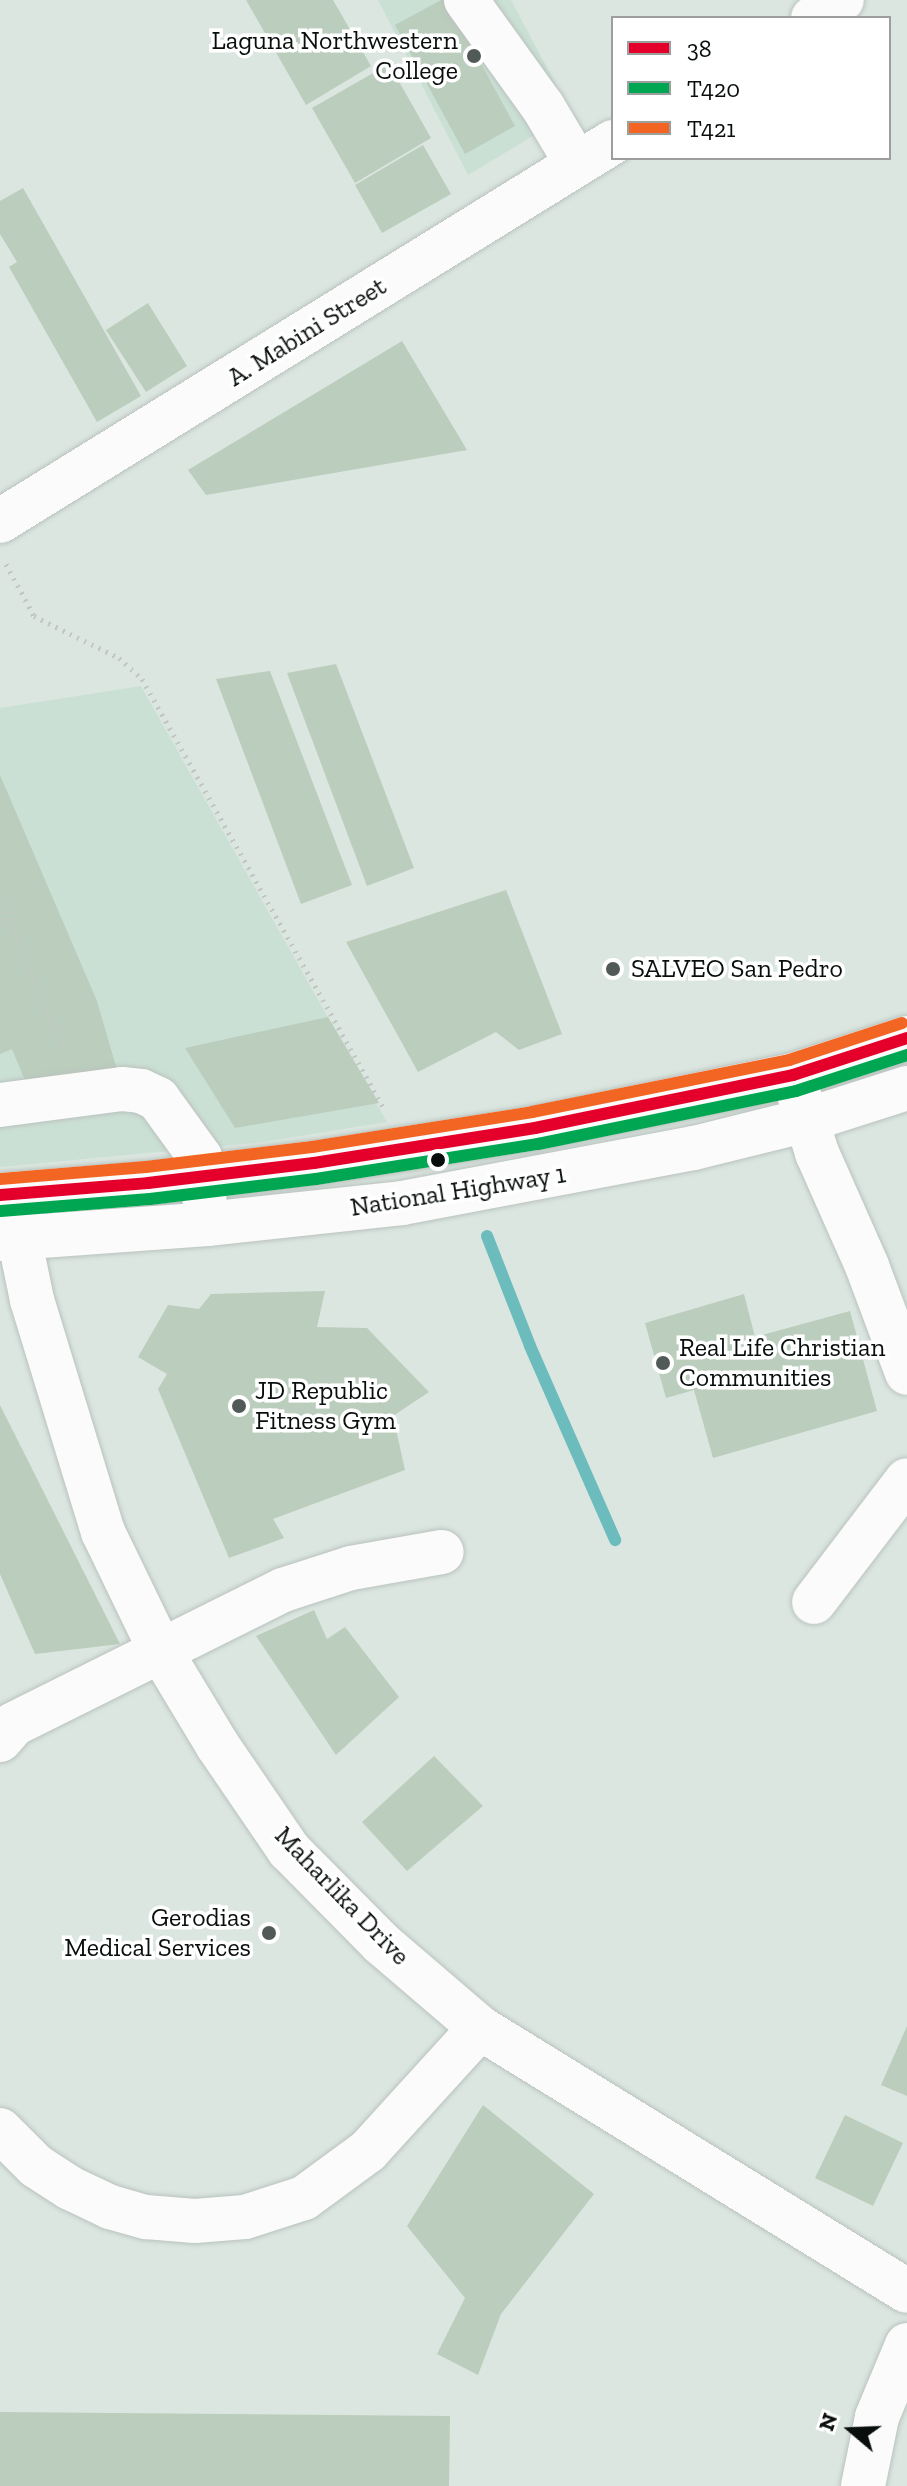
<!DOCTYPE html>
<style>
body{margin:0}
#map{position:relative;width:907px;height:2486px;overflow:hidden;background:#dbe6e0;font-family:"Zilla Slab",serif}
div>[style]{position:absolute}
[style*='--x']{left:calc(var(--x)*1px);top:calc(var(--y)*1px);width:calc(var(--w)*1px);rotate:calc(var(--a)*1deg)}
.built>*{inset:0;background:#cbe0d5}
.stream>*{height:12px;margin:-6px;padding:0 6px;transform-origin:6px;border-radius:6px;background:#6cbcbe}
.building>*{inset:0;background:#bbcdbc}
.path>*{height:5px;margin-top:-2.5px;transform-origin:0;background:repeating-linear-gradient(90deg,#c2c6c4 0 2px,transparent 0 8px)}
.roads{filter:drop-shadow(0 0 2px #bac2be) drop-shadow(0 0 2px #bac2be)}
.minor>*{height:44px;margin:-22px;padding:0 22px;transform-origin:22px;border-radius:22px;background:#fafbfa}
.major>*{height:44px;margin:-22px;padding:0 22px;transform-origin:22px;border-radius:22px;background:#fafbfa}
.highway>*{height:44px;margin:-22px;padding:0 22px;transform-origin:22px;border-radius:22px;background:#fafbfa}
.bus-1>*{height:12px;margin:-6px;padding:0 6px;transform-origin:6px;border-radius:6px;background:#e4002b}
.bus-2>*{height:12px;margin:-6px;padding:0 6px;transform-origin:6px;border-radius:6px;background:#00a651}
.bus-3>*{height:12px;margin:-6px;padding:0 6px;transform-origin:6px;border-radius:6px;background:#f26522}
.dots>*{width:22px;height:22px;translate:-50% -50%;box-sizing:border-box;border:4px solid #fff;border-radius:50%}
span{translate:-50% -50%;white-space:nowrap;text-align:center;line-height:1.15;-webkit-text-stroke:7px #fff;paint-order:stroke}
.poi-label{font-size:26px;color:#070e0b}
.right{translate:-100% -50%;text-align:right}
.left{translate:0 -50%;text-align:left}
.street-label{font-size:26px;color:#070e0b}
.legend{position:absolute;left:611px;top:16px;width:280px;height:144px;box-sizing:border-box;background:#fff;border:2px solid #9c9f9d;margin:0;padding:10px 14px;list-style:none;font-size:24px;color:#070e0b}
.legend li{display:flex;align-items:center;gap:16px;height:40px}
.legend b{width:40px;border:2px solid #9c9f9d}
.north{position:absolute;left:811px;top:2390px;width:80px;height:80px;-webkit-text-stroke:6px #fff;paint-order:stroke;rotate:289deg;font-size:22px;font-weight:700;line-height:32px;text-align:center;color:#070e0b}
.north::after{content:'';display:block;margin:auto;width:28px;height:36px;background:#070e0b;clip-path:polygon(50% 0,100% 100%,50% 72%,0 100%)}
</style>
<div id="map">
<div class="built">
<i style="clip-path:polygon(378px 0,511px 0,571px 113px,468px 175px)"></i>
<i style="clip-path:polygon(141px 686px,387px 1122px,263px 1142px,0 1167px,0 708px)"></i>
</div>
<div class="stream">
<i style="--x:487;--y:1236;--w:118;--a:68.6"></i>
<i style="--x:530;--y:1346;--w:212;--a:66.3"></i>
</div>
<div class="building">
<i style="clip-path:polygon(246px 0,333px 0,371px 66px,306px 105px)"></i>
<i style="clip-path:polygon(441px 0,446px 0,515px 126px,465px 154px,395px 25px)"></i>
<i style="clip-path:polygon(389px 64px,431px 138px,355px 183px,312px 108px)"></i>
<i style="clip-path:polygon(423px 145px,451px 194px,382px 233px,355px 185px)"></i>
<i style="clip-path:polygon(23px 188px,141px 396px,97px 422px,9px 267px,17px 262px,0 234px,0 201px)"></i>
<i style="clip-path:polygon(148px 303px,187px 366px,146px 392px,106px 330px)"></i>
<i style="clip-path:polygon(402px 341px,467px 450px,206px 495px,188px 470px)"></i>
<i style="clip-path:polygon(336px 664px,414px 868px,367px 886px,287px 673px)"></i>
<i style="clip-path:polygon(270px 671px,352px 885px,301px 904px,216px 679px)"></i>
<i style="clip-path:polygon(0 775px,97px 1001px,120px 1080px,31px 1095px,12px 1049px,0 1054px)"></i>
<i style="clip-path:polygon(506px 890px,562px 1034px,519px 1050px,496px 1032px,418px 1072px,346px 942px)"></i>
<i style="clip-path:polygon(328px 1017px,379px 1103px,235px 1128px,185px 1048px)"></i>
<i style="clip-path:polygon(325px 1291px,317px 1327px,367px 1328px,429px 1392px,393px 1416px,405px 1470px,273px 1519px,284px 1538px,229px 1558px,158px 1389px,167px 1374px,138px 1357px,168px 1305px,199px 1309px,211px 1294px)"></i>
<i style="clip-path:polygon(744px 1294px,755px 1337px,850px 1311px,877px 1411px,713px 1458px,694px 1390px,666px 1398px,645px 1323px)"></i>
<i style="clip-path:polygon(0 1405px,120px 1644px,35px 1654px,0 1574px)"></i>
<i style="clip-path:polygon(314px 1610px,327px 1639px,345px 1627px,399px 1697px,336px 1755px,256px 1636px)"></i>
<i style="clip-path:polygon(434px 1756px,483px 1806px,407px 1871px,362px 1822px)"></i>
<i style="clip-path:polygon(907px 2026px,907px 2096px,881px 2085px)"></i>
<i style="clip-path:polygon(483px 2105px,594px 2194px,501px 2314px,478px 2375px,437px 2354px,465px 2298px,407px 2226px)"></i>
<i style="clip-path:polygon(845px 2115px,903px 2143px,873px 2206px,815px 2178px)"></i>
<i style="clip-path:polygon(0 2412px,450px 2416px,449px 2486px,0 2486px)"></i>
</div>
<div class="path">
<i style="--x:6;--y:564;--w:59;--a:61.7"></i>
<i style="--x:34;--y:616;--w:95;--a:26.3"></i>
<i style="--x:119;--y:658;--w:31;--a:42"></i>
<i style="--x:142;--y:679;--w:493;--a:60.6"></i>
<i style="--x:0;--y:896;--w:168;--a:68"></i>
</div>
<div class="roads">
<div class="minor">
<i style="--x:466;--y:0;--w:132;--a:54.3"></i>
<i style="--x:543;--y:107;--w:66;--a:59.2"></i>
<i style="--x:793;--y:1075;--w:82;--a:72.9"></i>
<i style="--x:817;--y:1153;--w:124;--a:66.1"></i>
<i style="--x:867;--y:1266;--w:114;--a:69.5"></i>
<i style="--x:0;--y:1105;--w:123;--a:-7.5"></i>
<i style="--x:122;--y:1089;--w:19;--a:6"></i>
<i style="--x:141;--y:1091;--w:19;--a:25"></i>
<i style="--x:158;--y:1099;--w:72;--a:54.1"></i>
<i style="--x:200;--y:1157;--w:67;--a:84"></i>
<i style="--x:17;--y:1200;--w:37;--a:87"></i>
<i style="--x:19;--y:1237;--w:64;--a:78.3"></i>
<i style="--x:32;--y:1300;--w:243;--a:73"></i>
<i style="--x:103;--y:1532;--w:131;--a:64.2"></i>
<i style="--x:160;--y:1650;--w:112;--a:58.9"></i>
<i style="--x:218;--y:1746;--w:126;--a:55.7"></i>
<i style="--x:289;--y:1850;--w:131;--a:45.3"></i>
<i style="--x:381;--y:1943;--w:130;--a:40.6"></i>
<i style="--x:480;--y:2028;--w:501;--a:31.63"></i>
<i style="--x:814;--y:1602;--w:153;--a:-52.7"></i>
<i style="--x:0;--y:1740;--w:21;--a:-49"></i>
<i style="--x:14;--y:1724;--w:301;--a:-26.5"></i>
<i style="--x:283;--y:1590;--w:71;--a:-17.9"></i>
<i style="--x:351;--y:1568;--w:92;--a:-10"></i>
<i style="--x:0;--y:2130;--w:51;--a:45"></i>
<i style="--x:36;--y:2166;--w:40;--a:32.9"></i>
<i style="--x:70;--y:2188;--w:44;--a:25.4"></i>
<i style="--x:110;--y:2207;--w:37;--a:16"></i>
<i style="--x:146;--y:2217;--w:49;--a:4.7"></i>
<i style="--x:195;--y:2221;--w:50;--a:-4.6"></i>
<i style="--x:245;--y:2217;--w:62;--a:-17.9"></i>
<i style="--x:304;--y:2198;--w:79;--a:-36.3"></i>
<i style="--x:368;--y:2151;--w:166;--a:-47.7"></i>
<i style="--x:863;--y:2486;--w:70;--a:-78.5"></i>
<i style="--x:877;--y:2417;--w:78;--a:-67.4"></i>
</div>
<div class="major">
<i style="--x:813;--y:18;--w:34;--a:-32"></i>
<i style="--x:0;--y:521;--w:721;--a:-31.73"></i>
</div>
<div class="highway">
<i style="--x:0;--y:1195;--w:148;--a:-4.6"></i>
<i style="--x:148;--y:1183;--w:167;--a:-6.9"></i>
<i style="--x:314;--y:1163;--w:224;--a:-9"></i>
<i style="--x:535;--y:1128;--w:263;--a:-11.6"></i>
<i style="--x:793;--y:1075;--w:120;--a:-18"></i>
<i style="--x:0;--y:1239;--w:208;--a:-4.1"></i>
<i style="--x:207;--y:1224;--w:196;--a:-6.1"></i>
<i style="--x:402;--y:1203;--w:297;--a:-10.7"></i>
<i style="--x:694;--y:1148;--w:116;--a:-13.9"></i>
<i style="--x:807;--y:1120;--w:105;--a:-17.7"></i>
</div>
</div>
<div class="bus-1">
<i style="--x:0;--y:1195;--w:148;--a:-4.6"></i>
<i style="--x:148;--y:1183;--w:167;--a:-6.9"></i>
<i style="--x:314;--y:1163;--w:224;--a:-9"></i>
<i style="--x:535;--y:1128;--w:263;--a:-11.6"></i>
<i style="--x:793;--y:1075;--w:120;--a:-18"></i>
</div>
<div class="bus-2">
<i style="--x:1;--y:1211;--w:149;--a:-4.6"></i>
<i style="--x:150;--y:1199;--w:167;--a:-6.9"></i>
<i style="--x:316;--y:1179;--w:225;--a:-9"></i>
<i style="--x:538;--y:1144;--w:263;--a:-11.6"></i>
<i style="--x:796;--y:1091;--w:117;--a:-18"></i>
</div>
<div class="bus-3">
<i style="--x:0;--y:1179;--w:146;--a:-4.7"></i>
<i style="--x:146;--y:1167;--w:167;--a:-6.9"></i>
<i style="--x:312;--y:1147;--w:223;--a:-9"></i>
<i style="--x:532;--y:1112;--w:262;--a:-11.4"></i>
<i style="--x:789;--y:1060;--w:119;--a:-18.1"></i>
</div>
<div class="dots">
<i style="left:474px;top:56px;background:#515a56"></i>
<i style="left:613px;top:969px;background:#515a56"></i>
<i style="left:438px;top:1160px;background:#070e0b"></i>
<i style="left:663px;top:1363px;background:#515a56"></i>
<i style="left:239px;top:1406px;background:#515a56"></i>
<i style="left:269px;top:1933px;background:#515a56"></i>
</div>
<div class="poi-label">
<span class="right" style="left:458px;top:56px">Laguna Northwestern<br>College</span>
<span class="left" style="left:631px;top:969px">SALVEO San Pedro</span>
<span class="left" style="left:679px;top:1363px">Real Life Christian<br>Communities</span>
<span class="left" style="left:255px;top:1406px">JD Republic<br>Fitness Gym</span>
<span class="right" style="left:251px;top:1933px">Gerodias<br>Medical Services</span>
</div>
<div class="street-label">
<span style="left:307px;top:332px;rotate:-32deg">A. Mabini Street</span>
<span style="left:458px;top:1191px;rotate:-9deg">National Highway 1</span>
<span style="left:342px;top:1896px;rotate:46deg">Maharlika Drive</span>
</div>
<ul class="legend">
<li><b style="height:10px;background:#e4002b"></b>38</li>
<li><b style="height:10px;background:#00a651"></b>T420</li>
<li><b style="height:10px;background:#f26522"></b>T421</li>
</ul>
<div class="north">N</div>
</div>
